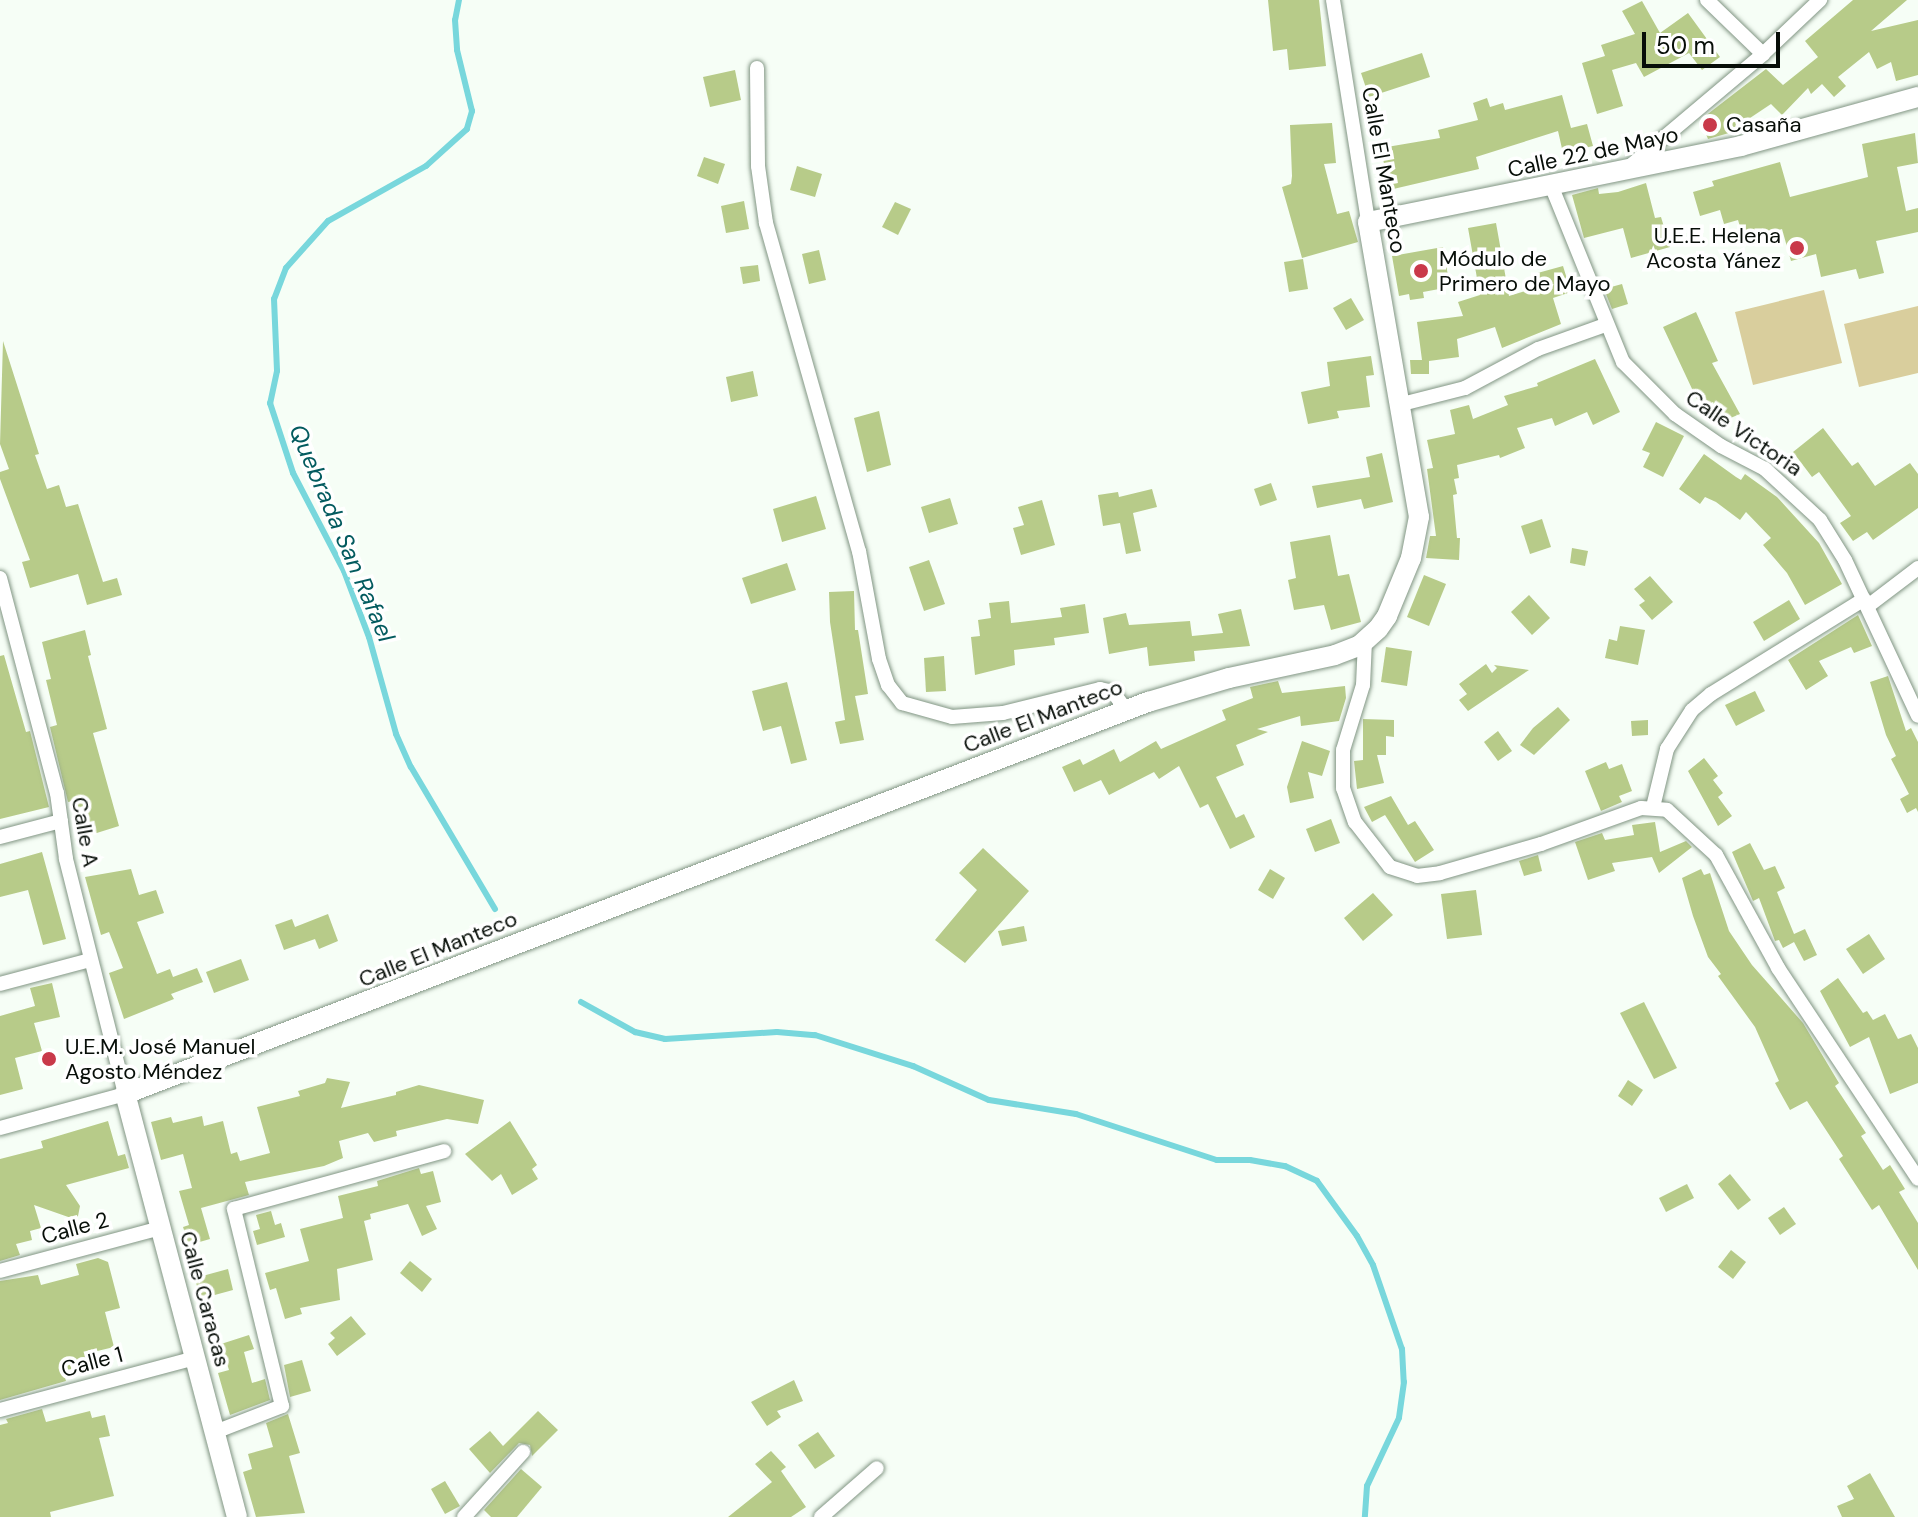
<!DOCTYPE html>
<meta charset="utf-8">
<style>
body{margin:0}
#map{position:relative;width:1918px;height:1517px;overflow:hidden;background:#f6fef6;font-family:"DM Sans",sans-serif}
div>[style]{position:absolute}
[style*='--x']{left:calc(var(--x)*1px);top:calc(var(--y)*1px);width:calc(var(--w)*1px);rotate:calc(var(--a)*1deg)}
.green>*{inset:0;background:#d9ce9d}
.stream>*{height:6px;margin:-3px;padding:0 3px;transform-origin:3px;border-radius:3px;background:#78d7dc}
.building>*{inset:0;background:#b7cb89}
.roads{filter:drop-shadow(0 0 2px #819583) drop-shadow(0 0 2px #819583)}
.street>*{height:14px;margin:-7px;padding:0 7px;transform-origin:7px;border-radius:7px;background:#fff}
.secondary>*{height:20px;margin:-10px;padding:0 10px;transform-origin:10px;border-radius:10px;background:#fff}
.dots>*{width:22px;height:22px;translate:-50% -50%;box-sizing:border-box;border:4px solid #fff;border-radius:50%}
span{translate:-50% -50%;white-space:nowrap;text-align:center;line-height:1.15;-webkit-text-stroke:7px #fff;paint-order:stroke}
.poi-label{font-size:22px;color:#070e08}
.left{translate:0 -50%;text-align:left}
.right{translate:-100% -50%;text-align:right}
.street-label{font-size:22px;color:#070e08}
.water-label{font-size:24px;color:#035b5f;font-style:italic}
.scale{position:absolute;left:1642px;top:32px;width:138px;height:36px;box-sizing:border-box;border:4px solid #070e08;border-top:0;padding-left:10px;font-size:24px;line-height:28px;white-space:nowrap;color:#070e08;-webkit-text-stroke:6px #fff;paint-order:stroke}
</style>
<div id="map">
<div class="green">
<i style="clip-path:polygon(1824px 290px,1842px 363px,1753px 385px,1735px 312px)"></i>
<i style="clip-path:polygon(1918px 306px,1918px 373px,1859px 387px,1844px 324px)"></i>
</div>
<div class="stream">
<i style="--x:459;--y:0;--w:20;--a:101"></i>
<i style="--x:455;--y:20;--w:30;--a:86"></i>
<i style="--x:457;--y:50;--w:63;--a:76.2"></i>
<i style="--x:472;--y:111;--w:19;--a:106"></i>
<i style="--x:467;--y:129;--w:55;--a:137.9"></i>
<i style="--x:426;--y:166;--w:112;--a:150.7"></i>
<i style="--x:328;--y:221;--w:63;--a:131.8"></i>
<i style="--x:286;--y:268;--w:33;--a:111"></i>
<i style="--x:274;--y:299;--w:72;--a:87.6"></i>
<i style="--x:277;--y:371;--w:33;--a:102"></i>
<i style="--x:270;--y:403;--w:74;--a:71.8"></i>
<i style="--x:293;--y:473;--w:110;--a:62.5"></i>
<i style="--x:344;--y:571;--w:71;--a:69.3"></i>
<i style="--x:369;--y:637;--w:101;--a:74.4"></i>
<i style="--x:396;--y:734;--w:36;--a:66"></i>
<i style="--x:411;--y:767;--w:165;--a:59.4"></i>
<i style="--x:581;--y:1002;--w:62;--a:29.1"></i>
<i style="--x:635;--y:1032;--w:31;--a:13"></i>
<i style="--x:665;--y:1039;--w:112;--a:-3.6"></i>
<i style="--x:777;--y:1032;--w:38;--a:5"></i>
<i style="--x:815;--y:1035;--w:103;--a:17.6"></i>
<i style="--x:913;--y:1066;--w:83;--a:24.1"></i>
<i style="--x:989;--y:1100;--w:88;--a:9.1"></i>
<i style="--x:1076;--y:1114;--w:148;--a:18.1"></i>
<i style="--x:1217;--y:1160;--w:33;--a:0"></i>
<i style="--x:1250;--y:1160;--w:36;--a:10"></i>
<i style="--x:1285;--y:1166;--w:35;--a:25"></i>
<i style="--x:1317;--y:1181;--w:68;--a:54"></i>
<i style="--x:1357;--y:1236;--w:33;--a:61"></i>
<i style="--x:1373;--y:1265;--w:89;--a:71"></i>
<i style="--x:1402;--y:1349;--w:33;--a:87"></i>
<i style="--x:1404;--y:1382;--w:36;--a:98"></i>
<i style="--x:1399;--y:1418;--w:75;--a:115.2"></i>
<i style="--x:1367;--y:1486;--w:31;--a:94"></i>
</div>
<div class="building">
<i style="clip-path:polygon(1268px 0,1319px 0,1326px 66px,1289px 70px,1287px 49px,1273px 51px)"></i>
<i style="clip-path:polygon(1853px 0,1907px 0,1871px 31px,1918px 20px,1918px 75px,1896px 81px,1891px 62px,1877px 69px,1869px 52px,1838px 77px,1846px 86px,1834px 97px,1822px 84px,1811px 94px,1808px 88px,1782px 115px,1771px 104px,1741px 124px,1743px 129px,1708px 139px,1700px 120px,1766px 69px,1783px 85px,1818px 57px,1805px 41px)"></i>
<i style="clip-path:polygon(1642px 1px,1660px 33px,1688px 13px,1720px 57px,1702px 70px,1689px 53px,1644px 77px,1636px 63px,1612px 70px,1623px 106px,1597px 114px,1582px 63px,1605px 56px,1601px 45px,1635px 34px,1622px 11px)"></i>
<i style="clip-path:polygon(1422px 53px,1430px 77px,1369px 97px,1361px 73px)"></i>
<i style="clip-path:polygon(735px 70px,741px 100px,710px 107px,703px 77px)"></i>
<i style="clip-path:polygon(1562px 95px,1571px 128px,1587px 124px,1593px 146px,1563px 153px,1558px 131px,1476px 157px,1479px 169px,1389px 190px,1381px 148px,1440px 138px,1438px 130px,1478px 120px,1473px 103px,1487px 98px,1490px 107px,1503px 103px,1505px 110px)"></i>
<i style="clip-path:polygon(1332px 123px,1336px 163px,1324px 164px,1337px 214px,1349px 211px,1358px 242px,1302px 258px,1282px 187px,1291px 184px,1292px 176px,1290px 125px)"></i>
<i style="clip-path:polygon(1915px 133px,1918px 163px,1897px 167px,1906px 211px,1918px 208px,1918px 232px,1876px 241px,1884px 273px,1859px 279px,1856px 269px,1821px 277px,1816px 254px,1791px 261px,1782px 229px,1744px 240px,1738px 220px,1724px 224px,1720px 210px,1700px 216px,1693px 192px,1714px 186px,1712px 181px,1780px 162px,1790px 197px,1868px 177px,1862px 144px)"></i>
<i style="clip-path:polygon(704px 157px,725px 164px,718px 184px,697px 176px)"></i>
<i style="clip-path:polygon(797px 166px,822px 174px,815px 197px,790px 190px)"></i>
<i style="clip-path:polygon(1646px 183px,1655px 218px,1661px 217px,1670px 247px,1631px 258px,1623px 228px,1584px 238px,1572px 195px,1598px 188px,1599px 194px,1618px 192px)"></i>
<i style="clip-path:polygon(744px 201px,749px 229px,726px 233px,721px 206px)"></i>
<i style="clip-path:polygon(895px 202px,911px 209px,898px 235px,882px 227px)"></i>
<i style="clip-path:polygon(1496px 223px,1509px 296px,1538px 287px,1534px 274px,1563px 266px,1571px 292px,1553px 298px,1561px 324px,1502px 348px,1495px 327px,1457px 339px,1459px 357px,1429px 361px,1429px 374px,1411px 374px,1410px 360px,1422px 360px,1417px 322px,1463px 316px,1458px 302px,1480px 295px,1468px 228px)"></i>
<i style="clip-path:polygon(1443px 247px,1450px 287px,1423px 292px,1424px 298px,1410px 300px,1409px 294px,1399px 296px,1392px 256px)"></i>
<i style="clip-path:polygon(819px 250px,826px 280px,809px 284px,802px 254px)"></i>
<i style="clip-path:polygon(1303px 259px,1308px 289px,1289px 292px,1284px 262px)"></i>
<i style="clip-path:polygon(758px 265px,760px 281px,743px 284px,740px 267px)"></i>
<i style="clip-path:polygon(1622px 284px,1628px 304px,1612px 309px,1604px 289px)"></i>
<i style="clip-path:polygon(1351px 298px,1364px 320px,1346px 330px,1333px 308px)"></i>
<i style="clip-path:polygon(1696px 312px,1718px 361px,1712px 363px,1740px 414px,1721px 422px,1713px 402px,1701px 408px,1663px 327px)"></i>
<i style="clip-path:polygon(3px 341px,39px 454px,35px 455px,47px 489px,59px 485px,66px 507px,78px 504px,103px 582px,117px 578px,122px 595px,87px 605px,78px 574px,30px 588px,22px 562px,30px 560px,0 479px,0 472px,9px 469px,0 444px)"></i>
<i style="clip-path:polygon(1371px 356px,1374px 375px,1366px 376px,1370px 407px,1337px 411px,1339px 418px,1308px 424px,1301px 392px,1330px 386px,1327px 362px)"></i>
<i style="clip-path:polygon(1595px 359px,1620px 412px,1593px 425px,1587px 412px,1555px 426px,1552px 418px,1517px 428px,1525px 448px,1500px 458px,1499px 455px,1457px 465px,1459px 478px,1454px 479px,1457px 494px,1453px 495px,1457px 538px,1460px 538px,1459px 560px,1426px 558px,1430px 536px,1436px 536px,1427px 469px,1433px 468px,1427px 440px,1455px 434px,1450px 410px,1469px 405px,1473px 419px,1508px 405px,1504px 396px,1538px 386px,1537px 383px)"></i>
<i style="clip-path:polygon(753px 371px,758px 396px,731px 402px,726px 377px)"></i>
<i style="clip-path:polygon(879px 411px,891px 465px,867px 472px,854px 418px)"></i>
<i style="clip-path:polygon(1656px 422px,1684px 436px,1663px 477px,1643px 467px,1650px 453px,1642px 450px)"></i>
<i style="clip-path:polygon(1823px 428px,1852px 466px,1858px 462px,1875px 486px,1910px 463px,1918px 474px,1918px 508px,1873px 540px,1867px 532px,1853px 541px,1840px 523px,1851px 516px,1819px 472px,1812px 477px,1793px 452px)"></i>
<i style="clip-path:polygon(1382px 453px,1393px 502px,1364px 509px,1361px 499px,1317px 508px,1312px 486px,1370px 477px,1366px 457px)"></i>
<i style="clip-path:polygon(1704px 454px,1736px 477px,1741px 480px,1745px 474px,1777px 497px,1819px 543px,1842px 584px,1805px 605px,1787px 573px,1763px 545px,1771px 538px,1746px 512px,1740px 520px,1716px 502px,1705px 497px,1700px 504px,1679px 489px)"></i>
<i style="clip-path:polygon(1271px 483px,1277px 500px,1260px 506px,1254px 489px)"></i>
<i style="clip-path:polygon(1152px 489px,1157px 507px,1133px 513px,1141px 551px,1126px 554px,1120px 523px,1103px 526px,1098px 495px,1118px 492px,1119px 497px)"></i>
<i style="clip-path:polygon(816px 496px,826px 529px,782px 542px,773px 509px)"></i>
<i style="clip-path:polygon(950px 498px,958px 524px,929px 533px,921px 507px)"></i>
<i style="clip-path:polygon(1042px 500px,1055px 545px,1021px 555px,1013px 528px,1024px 525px,1018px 507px)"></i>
<i style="clip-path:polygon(1542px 519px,1551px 547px,1530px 554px,1521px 526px)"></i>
<i style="clip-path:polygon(1330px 535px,1338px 576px,1349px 574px,1361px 622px,1331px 630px,1324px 605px,1294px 610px,1288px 580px,1296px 578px,1290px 542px)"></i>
<i style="clip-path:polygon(1572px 548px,1588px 551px,1585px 566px,1570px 563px)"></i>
<i style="clip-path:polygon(929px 560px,945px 604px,924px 611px,909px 567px)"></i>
<i style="clip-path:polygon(787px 563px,796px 590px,751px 604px,742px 578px)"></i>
<i style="clip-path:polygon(1424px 575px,1446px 584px,1429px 626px,1407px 617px)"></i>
<i style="clip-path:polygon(1650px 576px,1673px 602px,1652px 620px,1639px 605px,1645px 601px,1634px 589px)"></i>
<i style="clip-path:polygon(854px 591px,855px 630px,858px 630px,868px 694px,855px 696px,864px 740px,840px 744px,835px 722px,845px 720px,830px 622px,829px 592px)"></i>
<i style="clip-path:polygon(1529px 595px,1550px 618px,1532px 635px,1511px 612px)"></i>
<i style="clip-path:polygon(1789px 600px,1800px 619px,1764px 641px,1753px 622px)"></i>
<i style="clip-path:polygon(1009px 601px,1011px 623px,1062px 617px,1060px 608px,1085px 604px,1089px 633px,1054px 638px,1055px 645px,1014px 650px,1015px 665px,975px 675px,971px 637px,980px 636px,978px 620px,991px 618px,989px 603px)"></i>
<i style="clip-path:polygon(1241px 609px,1250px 646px,1194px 651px,1195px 661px,1149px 666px,1147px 647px,1109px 654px,1103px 618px,1126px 613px,1129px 625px,1190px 621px,1192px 636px,1223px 633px,1218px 614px)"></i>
<i style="clip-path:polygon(1858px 615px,1872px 646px,1854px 653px,1851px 647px,1819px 661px,1828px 676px,1806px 690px,1788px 660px)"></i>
<i style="clip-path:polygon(1620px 626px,1645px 630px,1638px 665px,1605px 658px,1609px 639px,1617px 641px)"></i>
<i style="clip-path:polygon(85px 630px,91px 655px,88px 656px,107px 729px,93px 733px,119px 826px,84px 837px,73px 801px,68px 802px,50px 727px,57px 725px,46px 680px,51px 679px,42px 642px)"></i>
<i style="clip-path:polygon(1386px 647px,1412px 651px,1407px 686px,1381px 682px)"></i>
<i style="clip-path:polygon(4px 655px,26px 732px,30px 731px,49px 807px,0 819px,0 656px)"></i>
<i style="clip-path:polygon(944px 656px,946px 691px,926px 692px,924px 658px)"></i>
<i style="clip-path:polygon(1486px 664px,1492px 673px,1497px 668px,1494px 665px,1529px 670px,1468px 711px,1459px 700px,1467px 694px,1459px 684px)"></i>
<i style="clip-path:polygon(1888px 676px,1906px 731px,1911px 728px,1918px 742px,1918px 812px,1916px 808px,1907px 813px,1900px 799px,1909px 794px,1891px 759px,1896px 756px,1886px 735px,1870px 682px)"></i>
<i style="clip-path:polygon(1278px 681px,1282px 693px,1345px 686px,1346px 698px,1339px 721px,1301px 726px,1300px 716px,1257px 729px,1268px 732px,1236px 745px,1244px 765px,1216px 777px,1236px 818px,1244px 814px,1255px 837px,1230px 849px,1208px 804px,1200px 808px,1179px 766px,1159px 779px,1154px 772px,1109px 795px,1101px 780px,1074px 792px,1062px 767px,1080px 759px,1083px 765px,1114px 749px,1120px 762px,1156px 741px,1161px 749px,1226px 720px,1222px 710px,1253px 698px,1250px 687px)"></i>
<i style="clip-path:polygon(787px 682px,807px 760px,791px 764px,781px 726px,763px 731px,752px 691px)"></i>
<i style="clip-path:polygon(1755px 691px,1765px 711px,1736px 726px,1725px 705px)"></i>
<i style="clip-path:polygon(1558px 707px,1570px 720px,1534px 755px,1520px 745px,1533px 728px)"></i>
<i style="clip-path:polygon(1363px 719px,1394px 720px,1394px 737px,1386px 736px,1386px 755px,1377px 755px,1384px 783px,1357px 789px,1354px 761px,1363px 760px)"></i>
<i style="clip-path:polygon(1648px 720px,1648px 735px,1632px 736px,1631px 721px)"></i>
<i style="clip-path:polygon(1498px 731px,1512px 751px,1498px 761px,1484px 742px)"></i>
<i style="clip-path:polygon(1302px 741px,1330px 751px,1322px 776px,1308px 772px,1314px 798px,1290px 803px,1287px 787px)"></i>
<i style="clip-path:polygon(1704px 758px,1718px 776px,1713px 780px,1723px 793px,1718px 797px,1732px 816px,1718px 826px,1688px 771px)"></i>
<i style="clip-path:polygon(1606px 762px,1609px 769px,1622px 764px,1632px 791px,1619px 796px,1622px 802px,1601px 811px,1585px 771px)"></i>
<i style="clip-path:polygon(1391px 796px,1408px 825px,1415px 821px,1434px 850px,1415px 862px,1385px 815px,1372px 822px,1364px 807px)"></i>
<i style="clip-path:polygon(1331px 819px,1340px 843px,1315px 852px,1306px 829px)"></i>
<i style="clip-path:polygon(1655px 822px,1660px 852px,1686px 841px,1692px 847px,1659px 873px,1652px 857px,1612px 863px,1615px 871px,1588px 880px,1575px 842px,1602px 833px,1605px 840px,1634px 835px,1632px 825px)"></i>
<i style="clip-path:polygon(1750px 843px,1764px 870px,1775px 866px,1785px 888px,1777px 892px,1794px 934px,1805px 929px,1817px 955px,1804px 961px,1794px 942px,1783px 948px,1779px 940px,1775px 941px,1759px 898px,1753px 901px,1732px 852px)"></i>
<i style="clip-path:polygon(983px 848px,1029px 891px,965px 963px,935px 940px,977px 890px,959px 873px)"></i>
<i style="clip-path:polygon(42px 852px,66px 939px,43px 945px,28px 890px,0 897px,0 864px)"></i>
<i style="clip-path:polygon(1538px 855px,1542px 871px,1524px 876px,1519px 861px)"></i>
<i style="clip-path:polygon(131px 869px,139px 895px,156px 890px,164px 913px,137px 922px,157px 974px,170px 969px,173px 977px,197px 968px,203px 982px,171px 994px,174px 999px,124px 1019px,109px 973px,123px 968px,109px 932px,101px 935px,85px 877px)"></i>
<i style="clip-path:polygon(1270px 869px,1285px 878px,1273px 899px,1258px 890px)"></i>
<i style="clip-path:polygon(1701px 869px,1704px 875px,1710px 873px,1729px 931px,1752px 965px,1803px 1023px,1839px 1083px,1835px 1086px,1866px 1133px,1861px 1136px,1883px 1170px,1890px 1165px,1905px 1189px,1899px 1192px,1918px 1223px,1918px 1270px,1879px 1205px,1872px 1210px,1839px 1159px,1843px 1156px,1807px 1101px,1790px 1110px,1775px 1083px,1779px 1081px,1755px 1027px,1718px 976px,1721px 974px,1708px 957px,1693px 916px,1682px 878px)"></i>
<i style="clip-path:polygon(1476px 890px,1482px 935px,1447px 939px,1441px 894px)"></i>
<i style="clip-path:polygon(1373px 893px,1393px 915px,1363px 941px,1344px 918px)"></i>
<i style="clip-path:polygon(328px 914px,338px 941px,319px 949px,315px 939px,284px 950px,275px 925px,292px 919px,295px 927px)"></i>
<i style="clip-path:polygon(1024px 926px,1027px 941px,1002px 946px,998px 931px)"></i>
<i style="clip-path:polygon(1869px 934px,1885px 959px,1863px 974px,1846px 949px)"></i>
<i style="clip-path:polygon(241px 959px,249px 980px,214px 993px,206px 972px)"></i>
<i style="clip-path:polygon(1838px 978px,1863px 1013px,1867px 1011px,1873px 1020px,1885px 1014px,1898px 1039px,1911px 1034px,1918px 1048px,1918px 1083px,1890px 1094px,1869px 1037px,1850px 1047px,1820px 991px)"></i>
<i style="clip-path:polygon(52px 983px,60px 1017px,34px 1023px,42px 1051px,15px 1058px,23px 1089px,0 1095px,0 1016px,35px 1006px,30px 988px)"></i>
<i style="clip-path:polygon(1644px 1002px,1677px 1068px,1654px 1079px,1620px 1013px)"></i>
<i style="clip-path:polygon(327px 1078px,350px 1082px,341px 1108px,396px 1095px,396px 1092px,419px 1085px,484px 1100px,478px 1124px,447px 1119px,396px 1131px,397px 1136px,374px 1142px,368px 1133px,339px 1141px,343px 1158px,324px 1166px,245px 1182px,249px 1195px,201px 1208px,210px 1239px,189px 1245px,183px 1227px,189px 1225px,179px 1191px,192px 1188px,183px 1154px,161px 1160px,151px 1122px,171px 1117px,173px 1123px,202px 1116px,204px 1126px,223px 1121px,231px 1154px,237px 1152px,240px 1161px,270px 1153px,257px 1107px,300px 1096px,298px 1091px,325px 1083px)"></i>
<i style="clip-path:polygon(1628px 1080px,1643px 1090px,1632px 1106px,1618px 1096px)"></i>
<i style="clip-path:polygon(108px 1121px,118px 1156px,125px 1154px,129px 1168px,66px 1185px,80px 1206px,78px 1216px,74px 1219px,34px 1205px,41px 1228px,30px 1231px,32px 1240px,16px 1244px,20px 1255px,0 1261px,0 1159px,43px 1148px,41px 1141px)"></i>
<i style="clip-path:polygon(510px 1121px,537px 1165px,532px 1169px,538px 1179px,512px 1195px,501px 1174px,492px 1181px,465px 1154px)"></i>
<i style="clip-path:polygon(419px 1168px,421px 1174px,433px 1171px,441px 1202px,426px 1206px,437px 1229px,422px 1236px,408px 1204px,370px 1214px,371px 1219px,364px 1221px,373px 1260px,337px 1269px,340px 1300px,300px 1308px,302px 1314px,285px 1319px,276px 1288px,270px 1290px,265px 1273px,309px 1261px,300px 1229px,343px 1218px,338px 1196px,378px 1186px,377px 1181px)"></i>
<i style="clip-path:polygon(1730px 1174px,1751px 1200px,1738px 1210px,1718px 1184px)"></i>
<i style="clip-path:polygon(1687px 1184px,1694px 1198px,1666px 1212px,1659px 1198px)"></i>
<i style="clip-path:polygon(1784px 1207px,1796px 1224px,1780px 1235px,1768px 1218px)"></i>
<i style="clip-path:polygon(271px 1211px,275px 1225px,281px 1223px,285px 1237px,257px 1245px,253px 1231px,260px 1229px,256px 1215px)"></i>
<i style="clip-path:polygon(1731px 1250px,1746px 1262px,1733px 1279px,1718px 1267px)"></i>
<i style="clip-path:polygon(98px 1258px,108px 1262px,120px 1308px,105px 1312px,114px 1347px,89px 1353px,91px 1364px,63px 1371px,66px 1381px,0 1400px,0 1281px,38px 1275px,41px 1285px,79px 1275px,76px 1264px)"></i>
<i style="clip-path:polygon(410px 1261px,432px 1279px,422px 1292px,400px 1273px)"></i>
<i style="clip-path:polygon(228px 1269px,233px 1290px,200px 1299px,195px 1278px)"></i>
<i style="clip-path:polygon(351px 1316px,366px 1334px,337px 1356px,328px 1344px,335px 1338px,330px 1333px)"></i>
<i style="clip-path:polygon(249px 1335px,254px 1349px,244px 1352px,252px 1383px,265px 1379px,270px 1400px,230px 1415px,218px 1373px,229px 1370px,221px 1344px)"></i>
<i style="clip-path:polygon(302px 1360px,311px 1391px,290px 1397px,284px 1365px)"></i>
<i style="clip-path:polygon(794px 1380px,803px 1401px,777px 1411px,781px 1417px,767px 1426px,751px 1402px)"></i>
<i style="clip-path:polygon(42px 1409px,46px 1422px,90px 1411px,92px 1418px,105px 1415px,110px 1436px,99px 1438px,114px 1496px,50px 1512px,51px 1517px,0 1517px,0 1425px,8px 1423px,6px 1419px)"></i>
<i style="clip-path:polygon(538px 1411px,558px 1430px,532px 1456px,530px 1445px,519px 1443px,490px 1473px,469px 1449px,490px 1431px,503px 1446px)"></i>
<i style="clip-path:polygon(288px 1414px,300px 1453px,289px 1456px,305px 1513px,256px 1517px,243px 1472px,252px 1469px,248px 1454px,273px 1447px,266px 1423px)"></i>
<i style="clip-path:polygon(818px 1432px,835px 1456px,815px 1469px,798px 1445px)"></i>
<i style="clip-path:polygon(771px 1451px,786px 1467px,781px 1471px,806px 1507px,791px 1517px,728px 1517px,772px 1482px,755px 1464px)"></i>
<i style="clip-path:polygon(521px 1469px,542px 1487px,517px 1517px,491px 1517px,484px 1510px)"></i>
<i style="clip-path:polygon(1870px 1473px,1895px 1517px,1842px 1517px,1837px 1506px,1854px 1499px,1847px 1486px)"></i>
<i style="clip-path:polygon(445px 1481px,460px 1506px,445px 1514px,431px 1489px)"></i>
</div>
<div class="roads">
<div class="street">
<i style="--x:1333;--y:0;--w:225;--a:81"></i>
<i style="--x:1707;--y:0;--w:78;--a:44"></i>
<i style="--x:757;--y:68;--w:98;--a:89.4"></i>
<i style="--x:758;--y:166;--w:58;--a:82"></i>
<i style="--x:766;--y:223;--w:341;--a:74.2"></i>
<i style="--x:859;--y:551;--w:110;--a:79.5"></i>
<i style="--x:879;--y:659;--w:28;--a:71"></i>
<i style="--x:888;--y:685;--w:23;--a:52"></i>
<i style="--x:902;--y:703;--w:52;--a:15.6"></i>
<i style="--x:952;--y:717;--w:51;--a:-4.5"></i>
<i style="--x:1003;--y:713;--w:100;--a:-13.9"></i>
<i style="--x:1100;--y:689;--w:13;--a:13"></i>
<i style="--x:1113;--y:692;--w:22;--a:54"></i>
<i style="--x:1629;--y:167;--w:175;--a:-40.1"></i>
<i style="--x:1763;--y:54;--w:79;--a:-43.5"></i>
<i style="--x:1551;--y:185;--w:191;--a:67.9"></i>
<i style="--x:1623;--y:362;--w:74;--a:45"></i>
<i style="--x:1675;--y:414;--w:56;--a:34.8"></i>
<i style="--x:1721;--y:446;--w:50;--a:27.6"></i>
<i style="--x:1765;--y:469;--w:75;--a:42.8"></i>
<i style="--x:1820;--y:520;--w:47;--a:58"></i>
<i style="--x:1845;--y:560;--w:172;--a:64.9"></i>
<i style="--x:1402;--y:404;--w:65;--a:-14.3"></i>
<i style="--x:1465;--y:388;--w:83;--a:-28.1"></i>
<i style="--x:1538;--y:349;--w:71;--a:-19.7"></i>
<i style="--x:0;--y:578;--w:222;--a:75.2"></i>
<i style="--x:57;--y:793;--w:67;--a:82.2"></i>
<i style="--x:66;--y:859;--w:242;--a:75.9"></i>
<i style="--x:125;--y:1094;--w:130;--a:164.8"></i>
<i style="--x:1868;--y:606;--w:63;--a:-37.2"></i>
<i style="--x:1365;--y:641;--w:44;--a:92.6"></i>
<i style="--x:1363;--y:685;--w:68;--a:107.1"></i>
<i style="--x:1343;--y:750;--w:38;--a:90"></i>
<i style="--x:1343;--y:788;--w:36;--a:71"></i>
<i style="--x:1355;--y:822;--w:57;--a:52.1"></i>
<i style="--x:1390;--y:867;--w:28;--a:18"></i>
<i style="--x:1417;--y:876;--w:23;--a:-7"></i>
<i style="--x:1440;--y:873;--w:105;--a:-16"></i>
<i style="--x:1541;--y:844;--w:106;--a:-19.8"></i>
<i style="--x:1641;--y:808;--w:26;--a:4"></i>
<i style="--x:1667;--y:810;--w:67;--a:42.6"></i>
<i style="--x:1716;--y:855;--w:129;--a:61.2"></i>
<i style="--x:1778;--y:968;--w:253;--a:56.4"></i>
<i style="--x:1653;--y:807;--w:60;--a:-76.4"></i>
<i style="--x:1667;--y:749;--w:46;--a:-57.3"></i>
<i style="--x:1692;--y:710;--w:25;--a:-40"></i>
<i style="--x:1711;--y:694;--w:180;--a:-31.8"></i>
<i style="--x:0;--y:837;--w:63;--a:-14.7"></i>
<i style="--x:0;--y:984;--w:93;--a:-14.9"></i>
<i style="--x:0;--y:1271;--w:167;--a:-15"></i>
<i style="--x:0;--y:1410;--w:202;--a:-14.9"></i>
<i style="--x:215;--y:1432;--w:72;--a:-21.2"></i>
<i style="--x:282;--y:1406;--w:203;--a:-103.7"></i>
<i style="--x:234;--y:1209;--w:218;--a:-15.4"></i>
<i style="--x:464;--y:1517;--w:88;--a:-47.8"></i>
<i style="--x:821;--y:1517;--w:74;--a:-41.2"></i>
</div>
<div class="secondary">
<i style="--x:237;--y:1517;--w:438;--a:-104.8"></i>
<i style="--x:125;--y:1094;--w:1096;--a:-20.97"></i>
<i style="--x:1148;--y:702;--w:84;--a:-16.5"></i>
<i style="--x:1229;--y:678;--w:108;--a:-12.2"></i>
<i style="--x:1335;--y:655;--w:26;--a:-21"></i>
<i style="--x:1359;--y:646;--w:25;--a:-42"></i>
<i style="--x:1378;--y:629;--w:16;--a:-55"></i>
<i style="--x:1387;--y:616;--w:63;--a:-67.5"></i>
<i style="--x:1411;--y:558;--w:42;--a:-79"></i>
<i style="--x:1419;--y:517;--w:299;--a:-99.8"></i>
<i style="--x:1368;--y:222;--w:381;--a:-11.5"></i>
<i style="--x:1741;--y:146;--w:184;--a:-15.5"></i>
</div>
</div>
<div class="dots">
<i style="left:1710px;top:125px;background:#c9394a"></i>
<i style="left:1797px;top:248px;background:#c9394a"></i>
<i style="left:1421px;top:271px;background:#c9394a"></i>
<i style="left:49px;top:1059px;background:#c9394a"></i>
</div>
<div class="poi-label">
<span class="left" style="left:1726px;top:125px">Casaña</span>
<span class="right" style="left:1781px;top:248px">U.E.E. Helena<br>Acosta Yánez</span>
<span class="left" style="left:1439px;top:271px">Módulo de<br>Primero de Mayo</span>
<span class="left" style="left:65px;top:1059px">U.E.M. José Manuel<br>Agosto Méndez</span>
</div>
<div class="street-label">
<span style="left:1593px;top:152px;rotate:-12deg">Calle 22 de Mayo</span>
<span style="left:1384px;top:170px;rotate:80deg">Calle El Manteco</span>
<span style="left:1744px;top:433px;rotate:34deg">Calle Victoria</span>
<span style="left:1043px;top:716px;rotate:-21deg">Calle El Manteco</span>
<span style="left:85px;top:832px;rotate:80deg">Calle A</span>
<span style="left:438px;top:949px;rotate:-22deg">Calle El Manteco</span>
<span style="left:75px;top:1228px;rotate:-15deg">Calle 2</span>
<span style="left:205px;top:1299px;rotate:75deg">Calle Caracas</span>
<span style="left:92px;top:1362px;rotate:-15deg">Calle 1</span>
</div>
<div class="water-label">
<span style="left:342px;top:533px;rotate:67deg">Quebrada San Rafael</span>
</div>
<div class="scale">50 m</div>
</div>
